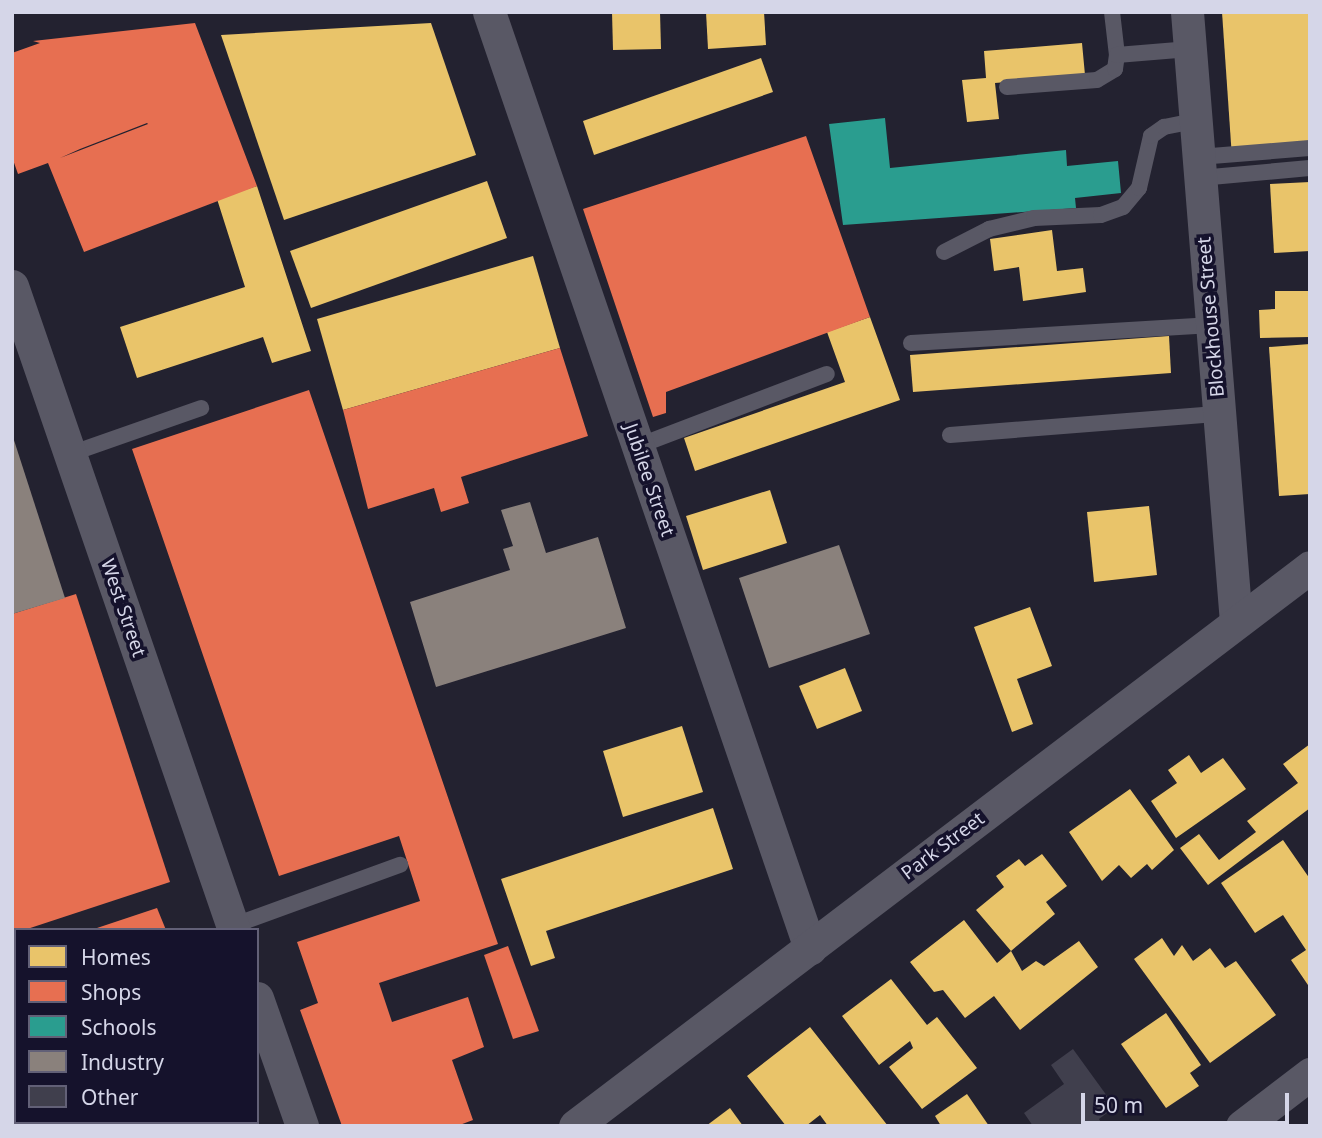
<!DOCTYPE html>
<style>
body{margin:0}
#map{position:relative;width:1322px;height:1138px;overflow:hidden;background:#232230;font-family:"Noto Sans",sans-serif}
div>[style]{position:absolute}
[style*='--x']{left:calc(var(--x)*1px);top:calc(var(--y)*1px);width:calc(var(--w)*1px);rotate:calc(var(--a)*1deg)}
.homes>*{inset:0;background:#e9c46a}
.shops>*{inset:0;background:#e76f51}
.schools>*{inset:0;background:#2a9d8f}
.industry>*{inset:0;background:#8a817c}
.building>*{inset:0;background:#403f4d}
.lane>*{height:16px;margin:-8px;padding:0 8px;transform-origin:8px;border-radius:8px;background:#595865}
.street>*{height:33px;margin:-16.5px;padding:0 16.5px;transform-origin:16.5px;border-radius:16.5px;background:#595865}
span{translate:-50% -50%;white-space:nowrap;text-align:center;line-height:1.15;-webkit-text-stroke:7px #15122c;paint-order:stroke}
.street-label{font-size:19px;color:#d5d6e8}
.frame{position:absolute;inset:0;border:14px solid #d5d6e8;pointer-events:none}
.legend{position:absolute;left:14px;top:928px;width:245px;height:196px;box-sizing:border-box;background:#15122c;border:2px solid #626077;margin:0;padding:9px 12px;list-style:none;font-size:21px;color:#d5d6e8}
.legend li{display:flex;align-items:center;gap:14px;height:35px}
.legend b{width:35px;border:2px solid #626077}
.scale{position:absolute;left:1081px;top:1093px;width:208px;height:32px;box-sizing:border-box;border:4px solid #d5d6e8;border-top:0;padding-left:9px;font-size:21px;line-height:24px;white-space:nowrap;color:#d5d6e8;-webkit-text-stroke:5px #15122c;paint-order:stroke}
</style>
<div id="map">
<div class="homes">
<i style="clip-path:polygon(612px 12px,660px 12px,661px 49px,613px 50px)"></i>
<i style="clip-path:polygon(706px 12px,764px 12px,766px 45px,708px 49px)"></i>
<i style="clip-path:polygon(1222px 12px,1309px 12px,1310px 153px,1232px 158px)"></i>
<i style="clip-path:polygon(431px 23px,476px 155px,284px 220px,221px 35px)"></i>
<i style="clip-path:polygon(1082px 43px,1085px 75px,995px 83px,999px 119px,967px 122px,962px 80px,986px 78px,984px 51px)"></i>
<i style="clip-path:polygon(761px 58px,773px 92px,594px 155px,583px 121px)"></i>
<i style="clip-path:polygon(487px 181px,507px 238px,311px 308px,290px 251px)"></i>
<i style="clip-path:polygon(1310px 182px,1310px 251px,1274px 253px,1270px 184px)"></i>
<i style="clip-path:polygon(257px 186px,311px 351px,272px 363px,263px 337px,137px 378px,120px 327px,245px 287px,217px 199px)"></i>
<i style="clip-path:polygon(1052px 230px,1057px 271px,1083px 268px,1086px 292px,1023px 301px,1019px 267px,994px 271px,990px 239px)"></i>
<i style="clip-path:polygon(533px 256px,560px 348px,343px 410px,317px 319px)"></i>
<i style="clip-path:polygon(1275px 291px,1310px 291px,1310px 337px,1260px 338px,1259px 310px,1275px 309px)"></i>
<i style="clip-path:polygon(870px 317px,900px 400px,695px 471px,684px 438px,845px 382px,827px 332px)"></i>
<i style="clip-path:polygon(1169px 336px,1171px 373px,913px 392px,910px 355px)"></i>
<i style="clip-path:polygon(1310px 344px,1310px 494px,1279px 496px,1269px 347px)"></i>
<i style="clip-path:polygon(770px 490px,787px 543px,703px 570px,686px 516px)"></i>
<i style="clip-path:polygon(1149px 506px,1157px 575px,1094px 582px,1087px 512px)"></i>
<i style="clip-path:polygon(1030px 607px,1052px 666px,1017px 679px,1033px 724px,1012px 732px,974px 627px)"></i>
<i style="clip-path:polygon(845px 668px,862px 711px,817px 729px,799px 686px)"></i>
<i style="clip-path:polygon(682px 726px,703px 792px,623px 817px,603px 751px)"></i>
<i style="clip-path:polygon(1310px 744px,1310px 808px,1208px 885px,1180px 848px,1199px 834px,1219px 860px,1256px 832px,1247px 821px,1298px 783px,1283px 764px)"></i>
<i style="clip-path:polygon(1189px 755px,1201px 773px,1223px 758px,1246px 789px,1176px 838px,1151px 801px,1177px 783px,1168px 770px)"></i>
<i style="clip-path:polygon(1130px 789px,1174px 850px,1152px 870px,1147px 864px,1131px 878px,1119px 865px,1102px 881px,1069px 832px)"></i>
<i style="clip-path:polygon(713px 808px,733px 869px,546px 931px,555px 958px,531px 966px,501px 879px)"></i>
<i style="clip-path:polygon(1283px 840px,1310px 879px,1310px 988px,1291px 960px,1306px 950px,1283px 915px,1255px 933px,1221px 883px)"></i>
<i style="clip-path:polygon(1042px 854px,1067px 886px,1046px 902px,1055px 914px,1011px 951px,976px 910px,1004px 887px,996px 876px,1019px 859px,1025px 866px)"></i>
<i style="clip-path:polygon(964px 920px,997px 963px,1011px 951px,1022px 971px,1036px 961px,1044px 966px,1079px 941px,1098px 967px,1020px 1030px,994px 996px,965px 1018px,943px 990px,934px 992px,910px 962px)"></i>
<i style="clip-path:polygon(1162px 938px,1174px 956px,1182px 945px,1193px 961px,1210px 948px,1225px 968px,1236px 961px,1276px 1015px,1210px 1063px,1134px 959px)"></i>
<i style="clip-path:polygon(891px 979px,927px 1025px,937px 1017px,977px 1068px,922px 1109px,889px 1067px,913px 1048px,910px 1041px,879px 1065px,842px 1016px)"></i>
<i style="clip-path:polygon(1166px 1013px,1201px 1065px,1190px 1073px,1199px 1086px,1166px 1108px,1121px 1044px)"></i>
<i style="clip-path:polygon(810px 1027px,888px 1126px,828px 1126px,820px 1115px,806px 1126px,786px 1126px,747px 1076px)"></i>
<i style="clip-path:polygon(967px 1094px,989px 1126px,941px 1126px,935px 1116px)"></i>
<i style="clip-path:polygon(730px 1108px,743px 1126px,706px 1126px)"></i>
<i style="clip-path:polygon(216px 1122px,256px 1122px,257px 1126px,217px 1126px)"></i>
</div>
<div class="shops">
<i style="clip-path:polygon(evenodd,195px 23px,257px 186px,84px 252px,48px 163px,18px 174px,12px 157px,12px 53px,40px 43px,33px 41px,195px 23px,147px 123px,148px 124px,60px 158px,80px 149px,147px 123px)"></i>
<i style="clip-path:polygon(806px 136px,870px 317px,666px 392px,666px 413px,653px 417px,583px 209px)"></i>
<i style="clip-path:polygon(560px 348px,588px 436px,461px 477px,469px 503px,441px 512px,434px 488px,368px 509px,343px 410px)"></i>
<i style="clip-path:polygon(309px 390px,498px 944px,379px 983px,392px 1022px,468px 997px,484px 1047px,452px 1060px,473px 1120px,457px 1126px,342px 1126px,300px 1010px,318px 1003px,297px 942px,420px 901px,399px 836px,279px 876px,132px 449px)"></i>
<i style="clip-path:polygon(76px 594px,170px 882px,12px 934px,12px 614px)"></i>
<i style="clip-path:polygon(157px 908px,166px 930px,94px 930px,94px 929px)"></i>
<i style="clip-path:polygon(508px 946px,539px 1031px,513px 1039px,484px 955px)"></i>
<i style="clip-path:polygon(16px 955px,16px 1021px,15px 1021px,12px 956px)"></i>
<i style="clip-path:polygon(13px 1100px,16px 1122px,21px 1126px,12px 1126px)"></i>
</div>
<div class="schools">
<i style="clip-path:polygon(885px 118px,890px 168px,1066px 150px,1067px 166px,1118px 161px,1121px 193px,1075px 198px,1076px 208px,843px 225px,829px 124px)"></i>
</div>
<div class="industry">
<i style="clip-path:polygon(12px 434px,65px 598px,12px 614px)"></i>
<i style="clip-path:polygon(530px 502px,546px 553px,598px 537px,626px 628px,436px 687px,410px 602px,510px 570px,503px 549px,513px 546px,501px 510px)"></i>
<i style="clip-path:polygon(839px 545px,870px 634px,769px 668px,739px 578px)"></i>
</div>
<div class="building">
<i style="clip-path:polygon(1073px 1049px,1115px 1107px,1099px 1119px,1103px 1126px,1033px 1126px,1024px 1113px,1064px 1084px,1051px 1065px)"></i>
</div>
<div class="lane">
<i style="--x:1112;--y:12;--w:43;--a:83.4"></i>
<i style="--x:1007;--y:87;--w:90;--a:-4.4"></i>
<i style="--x:1097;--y:80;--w:21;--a:-31"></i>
<i style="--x:1115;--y:69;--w:14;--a:-82"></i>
<i style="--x:1117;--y:55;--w:73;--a:-4.7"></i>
<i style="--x:1199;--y:157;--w:111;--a:-4.6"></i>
<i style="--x:1200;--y:178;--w:110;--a:-5.2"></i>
<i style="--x:944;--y:252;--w:51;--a:-27.1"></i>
<i style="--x:989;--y:229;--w:46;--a:-13.7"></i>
<i style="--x:1034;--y:218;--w:67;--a:-2.6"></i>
<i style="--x:1101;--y:215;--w:23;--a:-20"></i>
<i style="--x:1123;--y:207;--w:25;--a:-50"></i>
<i style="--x:1139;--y:188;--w:53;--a:-77"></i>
<i style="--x:1151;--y:136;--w:16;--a:-35"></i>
<i style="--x:1164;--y:127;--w:33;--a:-11"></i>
<i style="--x:911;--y:343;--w:302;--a:-3.4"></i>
<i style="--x:950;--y:435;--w:270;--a:-4.5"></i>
<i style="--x:638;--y:446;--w:202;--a:-20.9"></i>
<i style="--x:70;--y:454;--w:139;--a:-19.3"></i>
<i style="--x:232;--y:926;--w:179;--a:-20"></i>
</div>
<div class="street">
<i style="--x:489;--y:12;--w:990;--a:71.07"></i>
<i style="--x:1187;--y:12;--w:612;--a:85.41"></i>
<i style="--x:12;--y:286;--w:681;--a:70.98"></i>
<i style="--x:257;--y:998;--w:136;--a:70.6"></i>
<i style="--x:575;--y:1126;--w:923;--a:-37.25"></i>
<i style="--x:1242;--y:1126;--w:86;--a:-37.4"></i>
</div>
<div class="street-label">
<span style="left:1211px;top:317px;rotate:-95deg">Blockhouse Street</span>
<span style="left:649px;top:480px;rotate:71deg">Jubilee Street</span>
<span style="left:123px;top:608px;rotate:71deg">West Street</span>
<span style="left:943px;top:846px;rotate:-37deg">Park Street</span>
</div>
<div class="frame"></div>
<ul class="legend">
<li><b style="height:19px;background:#e9c46a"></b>Homes</li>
<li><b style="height:19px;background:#e76f51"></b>Shops</li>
<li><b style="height:19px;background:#2a9d8f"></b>Schools</li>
<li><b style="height:19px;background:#8a817c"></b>Industry</li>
<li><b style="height:19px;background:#403f4d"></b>Other</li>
</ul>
<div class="scale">50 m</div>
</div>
